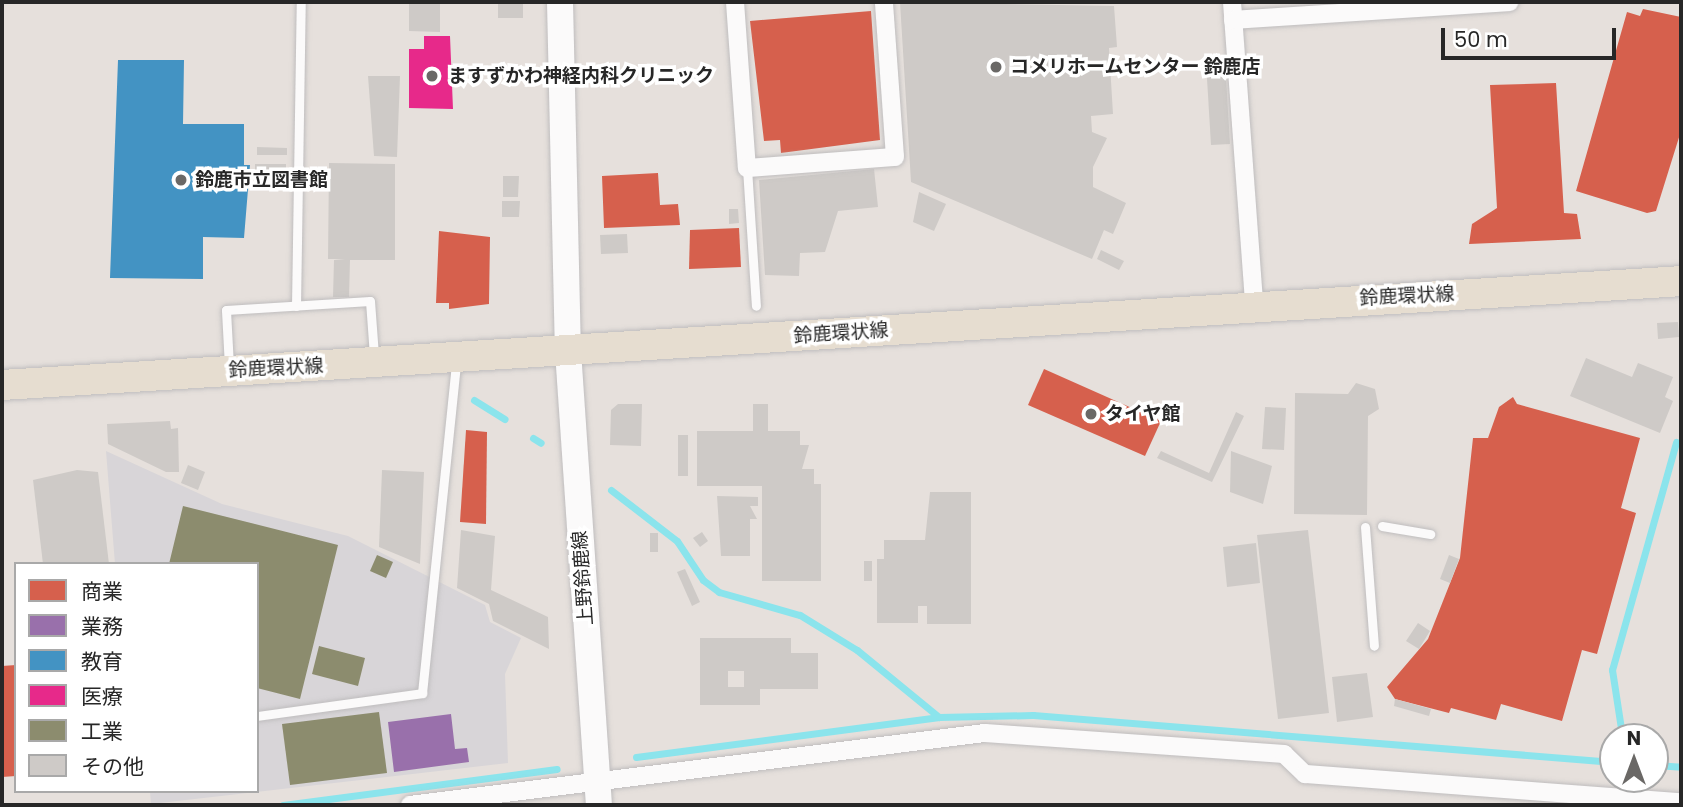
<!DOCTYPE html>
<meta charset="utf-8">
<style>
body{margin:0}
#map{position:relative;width:1683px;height:807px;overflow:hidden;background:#e6e0dc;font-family:Poppins,"Noto Sans JP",sans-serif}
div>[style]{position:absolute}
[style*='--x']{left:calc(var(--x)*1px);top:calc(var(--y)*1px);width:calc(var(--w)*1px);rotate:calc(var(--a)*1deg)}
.industrial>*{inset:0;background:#d8d5d8}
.shops>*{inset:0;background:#d6604d}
.offices>*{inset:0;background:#9970ab}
.schools>*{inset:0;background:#4393c3}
.health>*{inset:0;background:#e7298a}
.industry>*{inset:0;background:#8c8c6e}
.stream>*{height:7px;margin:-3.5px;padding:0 3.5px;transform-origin:3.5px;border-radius:3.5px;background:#8be4ec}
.building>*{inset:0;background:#cecac7}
.roads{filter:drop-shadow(0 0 2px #bfbdbe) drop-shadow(0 0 2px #bfbdbe)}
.lane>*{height:9px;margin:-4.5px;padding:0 4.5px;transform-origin:4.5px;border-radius:4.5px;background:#fbfafa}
.street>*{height:18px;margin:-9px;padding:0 9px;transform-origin:9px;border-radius:9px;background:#fbfafa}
.secondary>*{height:26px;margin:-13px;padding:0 13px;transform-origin:13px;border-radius:13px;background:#fbfafa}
.primary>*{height:30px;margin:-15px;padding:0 15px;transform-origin:15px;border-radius:15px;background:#e6ddd0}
.dots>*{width:19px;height:19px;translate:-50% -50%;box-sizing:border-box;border:4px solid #fff;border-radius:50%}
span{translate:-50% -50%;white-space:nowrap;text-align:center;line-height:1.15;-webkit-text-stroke:7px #fff;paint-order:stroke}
.poi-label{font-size:19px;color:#272727;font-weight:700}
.left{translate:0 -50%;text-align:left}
.street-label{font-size:19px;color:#272727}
.frame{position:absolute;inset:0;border:4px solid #272727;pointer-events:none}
.legend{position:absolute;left:14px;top:562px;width:245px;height:231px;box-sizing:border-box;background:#fff;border:2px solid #a9a9a9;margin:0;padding:9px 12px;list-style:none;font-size:21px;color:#272727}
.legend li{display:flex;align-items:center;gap:14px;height:35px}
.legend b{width:35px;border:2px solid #a9a9a9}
.north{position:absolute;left:1599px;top:723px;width:70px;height:70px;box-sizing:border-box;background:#fff;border:2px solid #a9a9a9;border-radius:50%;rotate:0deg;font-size:19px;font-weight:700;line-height:28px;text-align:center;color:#272727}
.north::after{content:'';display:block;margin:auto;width:24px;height:32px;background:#6a6866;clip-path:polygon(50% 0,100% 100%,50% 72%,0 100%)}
.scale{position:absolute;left:1441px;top:28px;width:175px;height:32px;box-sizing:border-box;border:4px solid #272727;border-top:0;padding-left:9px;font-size:21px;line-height:24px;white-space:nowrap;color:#272727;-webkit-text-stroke:5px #fff;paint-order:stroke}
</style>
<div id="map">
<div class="industrial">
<i style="clip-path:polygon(106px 451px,222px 504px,348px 536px,485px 605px,490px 622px,521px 638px,505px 674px,508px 763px,151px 804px,150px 791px,257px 791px,257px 564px,115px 564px)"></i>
</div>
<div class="shops">
<i style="clip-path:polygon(1643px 9px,1681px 17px,1681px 131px,1656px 211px,1647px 213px,1576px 191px,1627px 12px,1640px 16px)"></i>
<i style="clip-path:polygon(871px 11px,880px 140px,781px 153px,780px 140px,764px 141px,750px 21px)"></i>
<i style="clip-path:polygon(1556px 83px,1564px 213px,1577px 214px,1581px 239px,1469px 244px,1472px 224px,1497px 208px,1490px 85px)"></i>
<i style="clip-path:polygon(658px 173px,660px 205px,678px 204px,680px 225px,604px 228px,602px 176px)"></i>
<i style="clip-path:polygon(739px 228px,741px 267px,689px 269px,690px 230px)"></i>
<i style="clip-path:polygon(439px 231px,490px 237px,489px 304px,449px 309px,449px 303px,436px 303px)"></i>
<i style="clip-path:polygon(1044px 369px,1161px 421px,1145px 456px,1028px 405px)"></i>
<i style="clip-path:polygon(1513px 397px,1517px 404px,1640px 438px,1621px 508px,1636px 513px,1597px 654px,1582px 650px,1562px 721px,1501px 704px,1496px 720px,1451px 708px,1449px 713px,1395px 699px,1387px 687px,1428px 639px,1460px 558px,1473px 438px,1488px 438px,1499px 407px)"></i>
<i style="clip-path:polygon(466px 430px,487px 432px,486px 524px,460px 522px)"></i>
<i style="clip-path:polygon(16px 665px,16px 776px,2px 777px,2px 666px)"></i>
</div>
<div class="offices">
<i style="clip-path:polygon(451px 714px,455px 749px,467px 748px,469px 762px,394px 772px,388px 722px)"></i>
</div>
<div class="schools">
<i style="clip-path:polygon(118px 60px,184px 60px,183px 124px,244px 124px,244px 165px,250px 165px,244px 238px,203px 237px,203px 279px,110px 278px)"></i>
</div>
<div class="health">
<i style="clip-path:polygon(424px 36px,450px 36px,453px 109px,409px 108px,409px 49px,424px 49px)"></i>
</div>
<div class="industry">
<i style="clip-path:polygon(183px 506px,338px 545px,300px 699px,257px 688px,257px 564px,169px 564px)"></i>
<i style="clip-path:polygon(377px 555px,393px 562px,386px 578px,370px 571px)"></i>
<i style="clip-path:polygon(319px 646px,365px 658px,358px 686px,312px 674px)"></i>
<i style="clip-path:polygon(379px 712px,387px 773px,290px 785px,282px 724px)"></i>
</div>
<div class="stream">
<i style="--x:474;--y:400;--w:36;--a:32"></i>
<i style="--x:533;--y:438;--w:9;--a:32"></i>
<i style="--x:611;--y:490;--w:83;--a:37.7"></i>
<i style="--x:677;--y:541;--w:47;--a:56.3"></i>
<i style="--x:703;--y:580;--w:20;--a:37"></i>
<i style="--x:719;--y:592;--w:84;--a:15.9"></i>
<i style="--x:800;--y:615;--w:67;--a:31.6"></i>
<i style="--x:857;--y:650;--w:106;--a:39.3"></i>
<i style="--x:1622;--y:735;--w:66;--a:-98.7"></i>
<i style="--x:1612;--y:670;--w:237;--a:-74.3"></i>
<i style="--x:636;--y:757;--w:306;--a:-7.5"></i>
<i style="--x:939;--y:717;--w:94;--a:-1.2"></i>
<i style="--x:1033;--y:715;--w:582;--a:4.63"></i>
<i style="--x:1655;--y:765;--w:26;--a:4"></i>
<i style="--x:283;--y:805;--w:276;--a:-7.5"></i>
</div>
<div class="building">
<i style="clip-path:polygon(409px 2px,440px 2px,440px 32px,409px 31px)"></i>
<i style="clip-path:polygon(498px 2px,523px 2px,523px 18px,498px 18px)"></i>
<i style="clip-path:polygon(900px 2px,1114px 6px,1117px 47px,1109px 48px,1113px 114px,1091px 116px,1092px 132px,1107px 138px,1093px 167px,1093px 187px,1126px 203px,1113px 234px,1104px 230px,1092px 259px,911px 182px)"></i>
<i style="clip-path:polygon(1225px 61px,1230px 144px,1211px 145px,1206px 62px)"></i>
<i style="clip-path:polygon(368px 76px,400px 76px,397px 157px,374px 156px)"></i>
<i style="clip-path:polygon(257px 147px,287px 148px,287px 155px,257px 155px)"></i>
<i style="clip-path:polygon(329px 163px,395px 164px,395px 260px,350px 260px,349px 297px,333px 297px,334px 260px,345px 259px,328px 259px)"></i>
<i style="clip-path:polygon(255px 164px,286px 164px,286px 179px,255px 179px)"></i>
<i style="clip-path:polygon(874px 169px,878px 207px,838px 211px,825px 252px,800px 253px,799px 276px,765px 275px,759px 180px)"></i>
<i style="clip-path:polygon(503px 176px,519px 176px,518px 197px,503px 197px)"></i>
<i style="clip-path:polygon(919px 192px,946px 204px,934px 231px,913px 222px)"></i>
<i style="clip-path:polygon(502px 201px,520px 201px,519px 217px,502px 217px)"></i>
<i style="clip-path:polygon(729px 209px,738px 209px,739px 223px,729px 224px)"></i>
<i style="clip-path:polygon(627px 234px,628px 253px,601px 254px,600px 235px)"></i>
<i style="clip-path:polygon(1101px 250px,1124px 261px,1119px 270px,1097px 259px)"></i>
<i style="clip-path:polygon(1678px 322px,1679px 337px,1658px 339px,1657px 323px)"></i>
<i style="clip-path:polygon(1586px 358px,1632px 377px,1638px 363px,1673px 377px,1665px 397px,1673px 401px,1660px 433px,1570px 396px)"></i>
<i style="clip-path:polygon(1356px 383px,1375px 389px,1379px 409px,1368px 416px,1367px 515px,1294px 514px,1295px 393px,1348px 394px)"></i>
<i style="clip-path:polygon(618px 404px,642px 404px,641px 446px,610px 445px,611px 410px)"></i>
<i style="clip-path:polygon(753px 404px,768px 404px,768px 431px,800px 431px,800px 445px,809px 445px,802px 469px,814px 469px,814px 484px,821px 484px,821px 581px,762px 581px,762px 486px,697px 486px,697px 431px,753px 431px)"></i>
<i style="clip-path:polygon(1265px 407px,1286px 408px,1284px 450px,1262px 449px)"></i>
<i style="clip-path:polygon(1236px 412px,1244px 416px,1212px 482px,1157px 458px,1161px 451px,1209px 473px)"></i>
<i style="clip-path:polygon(170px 421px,171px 429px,178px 428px,179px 472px,166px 472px,108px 444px,107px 424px)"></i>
<i style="clip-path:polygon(678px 435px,688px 435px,688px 476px,678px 476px)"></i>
<i style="clip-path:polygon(1231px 451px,1272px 466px,1263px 504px,1230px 492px)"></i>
<i style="clip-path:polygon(188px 465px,205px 472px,198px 490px,181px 483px)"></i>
<i style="clip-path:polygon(77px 470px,98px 472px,109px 564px,43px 564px,33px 480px)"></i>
<i style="clip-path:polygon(382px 470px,424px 472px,420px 564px,379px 547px)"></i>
<i style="clip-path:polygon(930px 492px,971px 492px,971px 624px,927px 624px,927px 606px,918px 606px,918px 623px,877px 623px,877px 559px,884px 559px,884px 540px,925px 540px)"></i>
<i style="clip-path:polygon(717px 496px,758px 497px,758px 506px,750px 506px,757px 519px,750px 519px,750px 556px,721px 556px)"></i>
<i style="clip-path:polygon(461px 530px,495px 536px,491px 590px,548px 617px,549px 649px,493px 621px,489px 604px,457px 588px)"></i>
<i style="clip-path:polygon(1308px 530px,1329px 713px,1278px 719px,1257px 535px)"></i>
<i style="clip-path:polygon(702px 532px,708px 541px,700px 547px,693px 538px)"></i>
<i style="clip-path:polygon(650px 533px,658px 533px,658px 552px,650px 552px)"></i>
<i style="clip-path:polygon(1256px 543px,1260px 583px,1227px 587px,1223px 547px)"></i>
<i style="clip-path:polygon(1449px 555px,1459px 559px,1450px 583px,1440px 579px)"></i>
<i style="clip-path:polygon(864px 561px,872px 561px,872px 581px,864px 581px)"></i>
<i style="clip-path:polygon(685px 569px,700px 602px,692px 606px,677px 572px)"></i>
<i style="clip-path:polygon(1418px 623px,1430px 631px,1419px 649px,1406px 641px)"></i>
<i style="clip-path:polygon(evenodd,700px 638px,791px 638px,791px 653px,818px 653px,818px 689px,760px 689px,760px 705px,700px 705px,700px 638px,728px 671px,744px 671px,744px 687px,728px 687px,728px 671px)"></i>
<i style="clip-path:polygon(1367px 673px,1373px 717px,1337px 722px,1332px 677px)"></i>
<i style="clip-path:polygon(1395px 699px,1431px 709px,1429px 716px,1394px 706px)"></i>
</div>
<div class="roads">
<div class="lane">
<i style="--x:747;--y:168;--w:138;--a:86.3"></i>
<i style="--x:296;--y:306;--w:304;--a:-89.1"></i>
<i style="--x:229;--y:366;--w:56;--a:-93.1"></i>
<i style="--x:226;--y:310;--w:144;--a:-3.6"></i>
<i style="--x:370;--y:301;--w:55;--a:85.8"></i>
<i style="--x:1382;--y:526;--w:49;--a:9.5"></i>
<i style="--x:1365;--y:527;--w:119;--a:85.7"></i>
<i style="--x:257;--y:716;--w:167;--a:-7.9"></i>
<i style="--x:422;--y:693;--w:333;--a:-84.1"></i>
</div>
<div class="street">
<i style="--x:735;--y:2;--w:166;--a:85.9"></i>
<i style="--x:747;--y:168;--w:148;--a:-4.3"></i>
<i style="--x:895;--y:157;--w:155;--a:-94.1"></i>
<i style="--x:1232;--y:2;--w:304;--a:85.8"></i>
<i style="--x:1233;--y:20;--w:277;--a:-3.7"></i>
<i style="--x:410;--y:805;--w:579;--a:-7.14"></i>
<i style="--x:985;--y:733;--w:300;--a:4"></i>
<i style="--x:1284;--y:754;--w:29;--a:44"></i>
<i style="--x:1305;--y:774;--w:377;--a:4.3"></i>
</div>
<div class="secondary">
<i style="--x:560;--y:2;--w:349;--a:88.7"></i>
<i style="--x:568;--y:351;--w:455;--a:86.1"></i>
</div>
<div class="primary">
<i style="--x:2;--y:385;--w:1682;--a:-3.54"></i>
</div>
</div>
<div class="dots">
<i style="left:996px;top:67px;background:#6a6866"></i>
<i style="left:432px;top:76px;background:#6a6866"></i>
<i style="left:181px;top:180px;background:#6a6866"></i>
<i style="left:1091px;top:414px;background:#6a6866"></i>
</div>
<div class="poi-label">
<span class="left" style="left:1010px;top:67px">コメリホームセンター 鈴鹿店</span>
<span class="left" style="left:448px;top:76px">ますずかわ神経内科クリニック</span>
<span class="left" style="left:195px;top:180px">鈴鹿市立図書館</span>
<span class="left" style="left:1105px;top:414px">タイヤ館</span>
</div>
<div class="street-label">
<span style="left:1407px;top:296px;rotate:-3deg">鈴鹿環状線</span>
<span style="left:841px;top:333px;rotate:-4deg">鈴鹿環状線</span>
<span style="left:276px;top:368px;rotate:-3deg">鈴鹿環状線</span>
<span style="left:583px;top:578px;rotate:-94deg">上野鈴鹿線</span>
</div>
<div class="frame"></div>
<ul class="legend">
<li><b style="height:19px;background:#d6604d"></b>商業</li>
<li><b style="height:19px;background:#9970ab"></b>業務</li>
<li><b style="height:19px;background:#4393c3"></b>教育</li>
<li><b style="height:19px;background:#e7298a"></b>医療</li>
<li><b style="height:19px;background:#8c8c6e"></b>工業</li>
<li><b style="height:19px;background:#cecac7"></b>その他</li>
</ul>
<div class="north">N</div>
<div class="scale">50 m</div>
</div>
